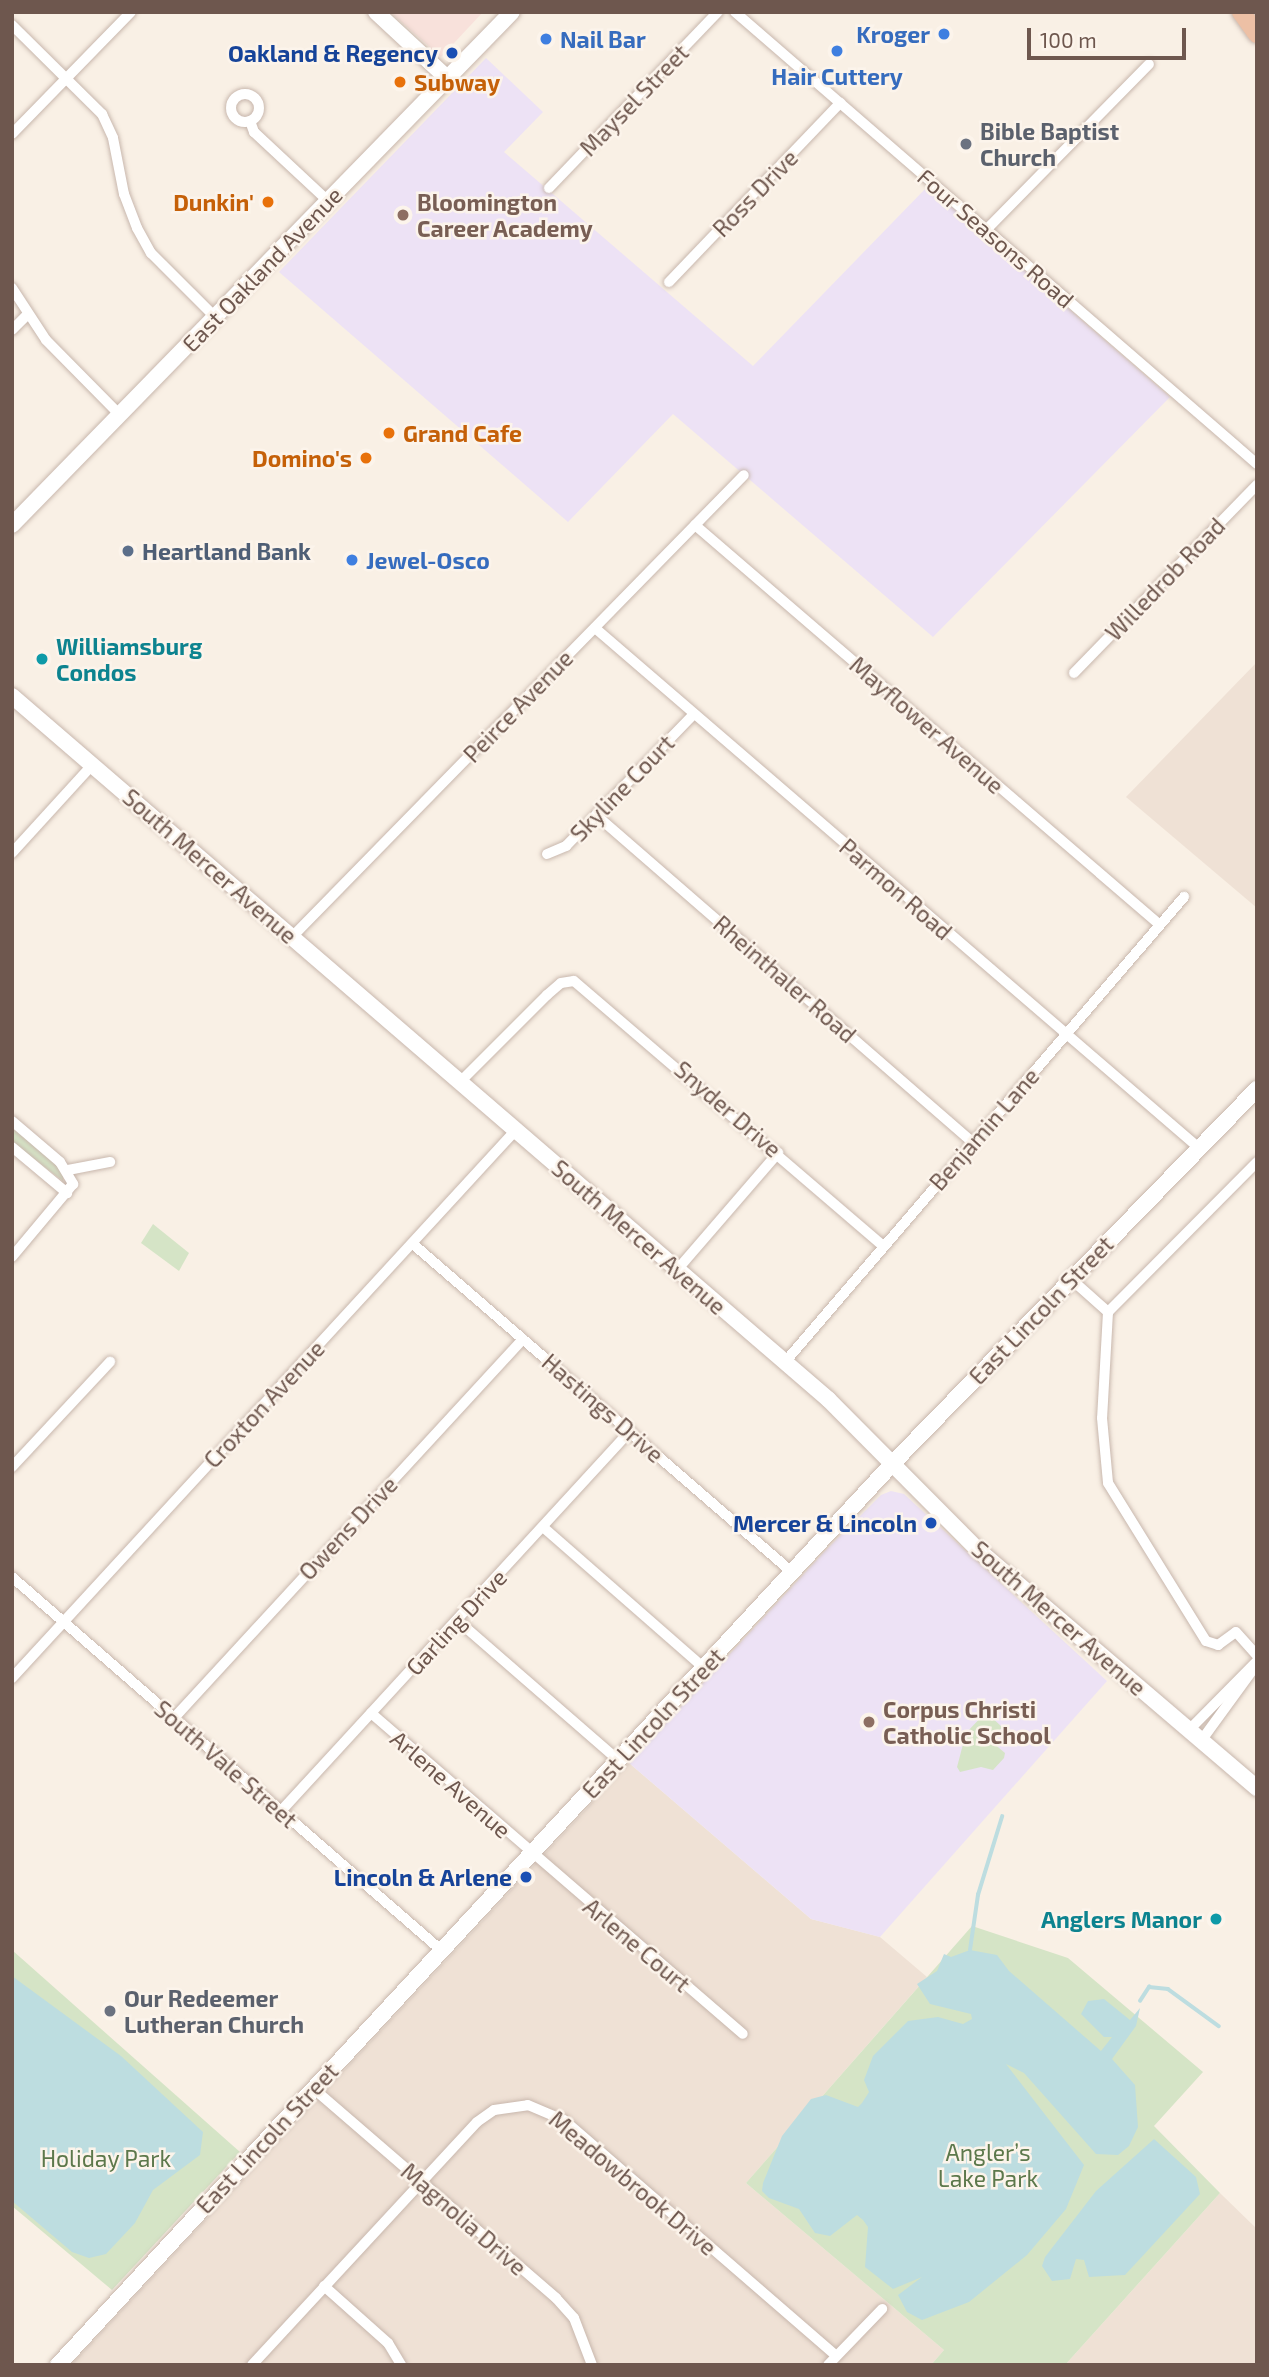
<!DOCTYPE html>
<meta charset="utf-8">
<style>
body{margin:0}
#map{position:relative;width:1269px;height:2377px;overflow:hidden;background:#f9f0e5;font-family:"Exo 2",sans-serif}
div>[style]{position:absolute}
[style*='--x']{left:calc(var(--x)*1px);top:calc(var(--y)*1px);width:calc(var(--w)*1px);rotate:calc(var(--a)*1deg)}
.residential>*{inset:0;background:#efe1d5}
.commercial>*{inset:0;background:#f8e1db}
.education>*{inset:0;background:#ede2f5}
.green>*{inset:0;background:#d5e4c6}
.water>*{inset:0;background:#bddde0}
.stream>*{height:3.5px;margin:-1.75px;padding:0 1.75px;transform-origin:1.75px;border-radius:1.75px;background:#bddde0}
.roads{filter:drop-shadow(0 0 2px #c8b7ad) drop-shadow(0 0 2px #c8b7ad)}
.minor>*{height:10px;margin:-5px;padding:0 5px;transform-origin:5px;border-radius:5px;background:#fff}
.minor>.ring{margin:-5px;padding:0;box-sizing:content-box;background:none;border:10px solid #fff;border-radius:50%}
.secondary>*{height:16px;margin:-8px;padding:0 8px;transform-origin:8px;border-radius:8px;background:#fff}
.trunk>*{height:18px;margin:-9px;padding:0 9px;transform-origin:9px;border-radius:9px;background:#edc0a5}
.dots>*{width:19px;height:19px;translate:-50% -50%;box-sizing:border-box;border:4px solid #fcf4eb;border-radius:50%}
span{translate:-50% -50%;white-space:nowrap;text-align:center;line-height:1.15;-webkit-text-stroke:5px #fcf4eb;paint-order:stroke}
.shop-label{font-size:23px;color:#366cbe;font-weight:700}
.right{translate:-100% -50%;text-align:right}
.left{translate:0 -50%;text-align:left}
.transit-label{font-size:23px;color:#164399;font-weight:700}
.food-label{font-size:23px;color:#c56008;font-weight:700}
.street-label{font-size:23px;color:#6e574e}
.worship-label{font-size:23px;color:#5b616d;font-weight:700}
.education-label{font-size:23px;color:#785e54;font-weight:700}
.service-label{font-size:23px;color:#4e5e75;font-weight:700}
.culture-label{font-size:23px;color:#0d838f;font-weight:700}
.park-label{font-size:23px;color:#5c784b}
.frame{position:absolute;inset:0;border:14px solid #6e574e;pointer-events:none}
.scale{position:absolute;left:1027px;top:28px;width:159px;height:32px;box-sizing:border-box;border:4px solid #6e574e;border-top:0;padding-left:9px;font-size:21px;line-height:24px;white-space:nowrap;color:#6e574e;-webkit-text-stroke:5px #fcf4eb;paint-order:stroke}
</style>
<div id="map">
<div class="residential">
<i style="clip-path:polygon(1257px 662px,1257px 908px,1126px 797px)"></i>
<i style="clip-path:polygon(629px 1763px,811px 1919px,880px 1937px,927px 1977px,746px 2183px,944px 2350px,931px 2365px,71px 2365px)"></i>
<i style="clip-path:polygon(1220px 2193px,1257px 2229px,1257px 2365px,1065px 2365px)"></i>
</div>
<div class="commercial">
<i style="clip-path:polygon(390px 12px,483px 12px,441px 57px)"></i>
</div>
<div class="education">
<i style="clip-path:polygon(486px 58px,543px 112px,504px 152px,753px 366px,928px 186px,1170px 397px,933px 637px,673px 414px,568px 522px,279px 272px)"></i>
<i style="clip-path:polygon(891px 1491px,904px 1494px,1107px 1681px,880px 1937px,811px 1919px,629px 1763px,826px 1550px,881px 1495px)"></i>
</div>
<div class="green">
<i style="clip-path:polygon(12px 1127px,63px 1171px,63px 1181px,12px 1142px)"></i>
<i style="clip-path:polygon(153px 1224px,189px 1253px,179px 1271px,141px 1243px)"></i>
<i style="clip-path:polygon(986px 1712px,1002px 1727px,992px 1742px,1005px 1753px,1004px 1758px,993px 1770px,981px 1767px,960px 1772px,957px 1767px,966px 1733px)"></i>
<i style="clip-path:polygon(972px 1926px,1068px 1958px,1203px 2072px,1154px 2126px,1220px 2193px,1065px 2365px,931px 2365px,944px 2350px,746px 2183px)"></i>
<i style="clip-path:polygon(12px 1950px,240px 2152px,112px 2290px,12px 2206px)"></i>
</div>
<div class="water">
<i style="clip-path:polygon(970px 1950px,997px 1955px,1009px 1971px,1101px 2051px,1112px 2037px,1104px 2037px,1081px 2014px,1088px 2001px,1104px 1999px,1130px 2020px,1140px 2008px,1136px 2026px,1112px 2059px,1135px 2085px,1138px 2127px,1129px 2146px,1118px 2155px,1096px 2154px,1024px 2073px,1006px 2064px,1084px 2165px,1066px 2209px,1027px 2255px,969px 2302px,922px 2320px,907px 2312px,898px 2295px,922px 2277px,893px 2289px,865px 2267px,868px 2227px,863px 2220px,857px 2215px,830px 2236px,815px 2233px,799px 2209px,769px 2198px,762px 2191px,763px 2183px,782px 2136px,811px 2099px,826px 2095px,858px 2107px,862px 2103px,869px 2092px,864px 2080px,873px 2056px,908px 2021px,938px 2017px,963px 2024px,972px 2019px,971px 2014px,930px 2004px,917px 1984px,937px 1971px,944px 1954px,951px 1957px)"></i>
<i style="clip-path:polygon(12px 1976px,121px 2056px,203px 2132px,200px 2155px,153px 2190px,135px 2223px,106px 2254px,89px 2258px,72px 2252px,12px 2201px)"></i>
<i style="clip-path:polygon(1154px 2139px,1196px 2177px,1200px 2194px,1125px 2275px,1089px 2277px,1084px 2260px,1076px 2259px,1070px 2279px,1052px 2281px,1042px 2266px,1045px 2257px,1096px 2191px)"></i>
</div>
<div class="stream">
<i style="--x:970;--y:1950;--w:56;--a:-81.7"></i>
<i style="--x:978;--y:1895;--w:82;--a:-72.9"></i>
<i style="--x:1140;--y:2001;--w:17;--a:-57"></i>
<i style="--x:1149;--y:1987;--w:19;--a:6"></i>
<i style="--x:1168;--y:1989;--w:63;--a:36"></i>
</div>
<div class="roads">
<div class="minor">
<i style="--x:735;--y:12;--w:690;--a:40.89"></i>
<i style="--x:12;--y:25;--w:127;--a:44.7"></i>
<i style="--x:102;--y:114;--w:26;--a:65"></i>
<i style="--x:113;--y:138;--w:57;--a:78.9"></i>
<i style="--x:124;--y:194;--w:36;--a:69"></i>
<i style="--x:137;--y:228;--w:29;--a:61"></i>
<i style="--x:151;--y:253;--w:91;--a:45"></i>
<i class="ring" style="left:231px;top:94px;width:18px;height:18px"></i>
<i style="--x:250;--y:121;--w:12;--a:70"></i>
<i style="--x:254;--y:132;--w:101;--a:43"></i>
<i style="--x:12;--y:134;--w:170;--a:-45.7"></i>
<i style="--x:549;--y:188;--w:244;--a:-46.2"></i>
<i style="--x:987;--y:229;--w:231;--a:-45.5"></i>
<i style="--x:669;--y:282;--w:248;--a:-46.3"></i>
<i style="--x:12;--y:288;--w:62;--a:56.8"></i>
<i style="--x:46;--y:340;--w:105;--a:45.4"></i>
<i style="--x:12;--y:330;--w:21;--a:-45"></i>
<i style="--x:695;--y:525;--w:613;--a:40.7"></i>
<i style="--x:595;--y:628;--w:797;--a:40.73"></i>
<i style="--x:1074;--y:673;--w:262;--a:-45.8"></i>
<i style="--x:596;--y:815;--w:500;--a:41"></i>
<i style="--x:12;--y:853;--w:119;--a:-47.7"></i>
<i style="--x:547;--y:854;--w:21;--a:-23"></i>
<i style="--x:566;--y:846;--w:184;--a:-45.9"></i>
<i style="--x:292;--y:937;--w:646;--a:-45.63"></i>
<i style="--x:460;--y:1082;--w:123;--a:-45"></i>
<i style="--x:547;--y:995;--w:18;--a:-41"></i>
<i style="--x:561;--y:983;--w:13;--a:-9"></i>
<i style="--x:574;--y:981;--w:407;--a:40.6"></i>
<i style="--x:12;--y:1121;--w:63;--a:40.5"></i>
<i style="--x:60;--y:1162;--w:26;--a:59"></i>
<i style="--x:73;--y:1184;--w:95;--a:129.9"></i>
<i style="--x:12;--y:1147;--w:72;--a:39.9"></i>
<i style="--x:1257;--y:1162;--w:211;--a:134.8"></i>
<i style="--x:1108;--y:1312;--w:106;--a:93.2"></i>
<i style="--x:1102;--y:1418;--w:65;--a:84.7"></i>
<i style="--x:1108;--y:1483;--w:186;--a:58.2"></i>
<i style="--x:1206;--y:1641;--w:13;--a:18"></i>
<i style="--x:1218;--y:1645;--w:22;--a:-36"></i>
<i style="--x:1236;--y:1632;--w:31;--a:48"></i>
<i style="--x:68;--y:1170;--w:43;--a:-10.8"></i>
<i style="--x:413;--y:1244;--w:503;--a:40.89"></i>
<i style="--x:677;--y:1270;--w:155;--a:-49.2"></i>
<i style="--x:1071;--y:1279;--w:50;--a:41.7"></i>
<i style="--x:785;--y:1362;--w:613;--a:-49.37"></i>
<i style="--x:12;--y:1467;--w:144;--a:-47"></i>
<i style="--x:543;--y:1527;--w:214;--a:41.2"></i>
<i style="--x:12;--y:1577;--w:568;--a:41.01"></i>
<i style="--x:457;--y:1620;--w:213;--a:41"></i>
<i style="--x:12;--y:1678;--w:745;--a:-47.4"></i>
<i style="--x:371;--y:1713;--w:491;--a:40.8"></i>
<i style="--x:174;--y:1718;--w:515;--a:-47.36"></i>
<i style="--x:1189;--y:1730;--w:97;--a:-45.4"></i>
<i style="--x:1201;--y:1741;--w:92;--a:-53.9"></i>
<i style="--x:281;--y:1811;--w:516;--a:-47.43"></i>
<i style="--x:314;--y:2089;--w:320;--a:40.8"></i>
<i style="--x:556;--y:2298;--w:27;--a:48"></i>
<i style="--x:574;--y:2318;--w:50;--a:69"></i>
<i style="--x:324;--y:2286;--w:86;--a:41.7"></i>
<i style="--x:388;--y:2343;--w:26;--a:59"></i>
<i style="--x:252;--y:2365;--w:331;--a:-47.2"></i>
<i style="--x:477;--y:2122;--w:21;--a:-35"></i>
<i style="--x:494;--y:2110;--w:34;--a:-8"></i>
<i style="--x:528;--y:2105;--w:39;--a:23"></i>
<i style="--x:564;--y:2120;--w:360;--a:40.9"></i>
<i style="--x:828;--y:2365;--w:78;--a:-46"></i>
</div>
<div class="secondary">
<i style="--x:376;--y:12;--w:98;--a:42.9"></i>
<i style="--x:12;--y:525;--w:716;--a:-45.74"></i>
<i style="--x:12;--y:696;--w:1078;--a:40.75"></i>
<i style="--x:829;--y:1400;--w:210;--a:45.2"></i>
<i style="--x:977;--y:1549;--w:368;--a:40.5"></i>
<i style="--x:58;--y:2365;--w:1229;--a:-47.21"></i>
<i style="--x:893;--y:1463;--w:522;--a:-45.78"></i>
</div>
<div class="trunk">
<i style="--x:1241;--y:12;--w:27;--a:54"></i>
</div>
</div>
<div class="dots">
<i style="left:944px;top:34px;background:#3f7fe0"></i>
<i style="left:546px;top:39px;background:#3f7fe0"></i>
<i style="left:837px;top:51px;background:#3f7fe0"></i>
<i style="left:452px;top:53px;background:#1a4fb4"></i>
<i style="left:400px;top:82px;background:#e8710a"></i>
<i style="left:966px;top:144px;background:#6b7280"></i>
<i style="left:268px;top:202px;background:#e8710a"></i>
<i style="left:403px;top:215px;background:#8d6e63"></i>
<i style="left:389px;top:433px;background:#e8710a"></i>
<i style="left:366px;top:458px;background:#e8710a"></i>
<i style="left:128px;top:551px;background:#5c6f8a"></i>
<i style="left:352px;top:560px;background:#3f7fe0"></i>
<i style="left:42px;top:659px;background:#0f9aa8"></i>
<i style="left:931px;top:1523px;background:#1a4fb4"></i>
<i style="left:869px;top:1722px;background:#8d6e63"></i>
<i style="left:526px;top:1877px;background:#1a4fb4"></i>
<i style="left:1216px;top:1919px;background:#0f9aa8"></i>
<i style="left:110px;top:2011px;background:#6b7280"></i>
</div>
<div class="shop-label">
<span class="right" style="left:930px;top:34px">Kroger</span>
<span class="left" style="left:560px;top:39px">Nail Bar</span>
<span style="left:837px;top:76px">Hair Cuttery</span>
<span class="left" style="left:366px;top:560px">Jewel-Osco</span>
</div>
<div class="transit-label">
<span class="right" style="left:438px;top:53px">Oakland &amp; Regency</span>
<span class="right" style="left:917px;top:1523px">Mercer &amp; Lincoln</span>
<span class="right" style="left:512px;top:1877px">Lincoln &amp; Arlene</span>
</div>
<div class="food-label">
<span class="left" style="left:414px;top:82px">Subway</span>
<span class="right" style="left:254px;top:202px">Dunkin'</span>
<span class="left" style="left:403px;top:433px">Grand Cafe</span>
<span class="right" style="left:352px;top:458px">Domino's</span>
</div>
<div class="street-label">
<span style="left:634px;top:100px;rotate:-46deg">Maysel Street</span>
<span style="left:755px;top:193px;rotate:-46deg">Ross Drive</span>
<span style="left:996px;top:238px;rotate:41deg">Four Seasons Road</span>
<span style="left:262px;top:269px;rotate:-46deg">East Oakland Avenue</span>
<span style="left:1165px;top:579px;rotate:-46deg">Willedrob Road</span>
<span style="left:518px;top:706px;rotate:-46deg">Peirce Avenue</span>
<span style="left:927px;top:725px;rotate:41deg">Mayflower Avenue</span>
<span style="left:622px;top:788px;rotate:-46deg">Skyline Court</span>
<span style="left:210px;top:866px;rotate:41deg">South Mercer Avenue</span>
<span style="left:896px;top:889px;rotate:41deg">Parmon Road</span>
<span style="left:785px;top:979px;rotate:41deg">Rheinthaler Road</span>
<span style="left:728px;top:1109px;rotate:41deg">Snyder Drive</span>
<span style="left:984px;top:1129px;rotate:-49deg">Benjamin Lane</span>
<span style="left:639px;top:1237px;rotate:41deg">South Mercer Avenue</span>
<span style="left:1041px;top:1310px;rotate:-46deg">East Lincoln Street</span>
<span style="left:264px;top:1404px;rotate:-47deg">Croxton Avenue</span>
<span style="left:603px;top:1408px;rotate:41deg">Hastings Drive</span>
<span style="left:348px;top:1528px;rotate:-47deg">Owens Drive</span>
<span style="left:1059px;top:1618px;rotate:41deg">South Mercer Avenue</span>
<span style="left:456px;top:1622px;rotate:-47deg">Garling Drive</span>
<span style="left:653px;top:1723px;rotate:-47deg">East Lincoln Street</span>
<span style="left:226px;top:1764px;rotate:41deg">South Vale Street</span>
<span style="left:451px;top:1784px;rotate:41deg">Arlene Avenue</span>
<span style="left:637px;top:1945px;rotate:40deg">Arlene Court</span>
<span style="left:267px;top:2138px;rotate:-47deg">East Lincoln Street</span>
<span style="left:633px;top:2183px;rotate:40deg">Meadowbrook Drive</span>
<span style="left:464px;top:2219px;rotate:41deg">Magnolia Drive</span>
</div>
<div class="worship-label">
<span class="left" style="left:980px;top:144px">Bible Baptist<br>Church</span>
<span class="left" style="left:124px;top:2011px">Our Redeemer<br>Lutheran Church</span>
</div>
<div class="education-label">
<span class="left" style="left:417px;top:215px">Bloomington<br>Career Academy</span>
<span class="left" style="left:883px;top:1722px">Corpus Christi<br>Catholic School</span>
</div>
<div class="service-label">
<span class="left" style="left:142px;top:551px">Heartland Bank</span>
</div>
<div class="culture-label">
<span class="left" style="left:56px;top:659px">Williamsburg<br>Condos</span>
<span class="right" style="left:1202px;top:1919px">Anglers Manor</span>
</div>
<div class="park-label">
<span style="left:988px;top:2165px">Angler’s<br>Lake Park</span>
<span style="left:106px;top:2158px">Holiday Park</span>
</div>
<div class="frame"></div>
<div class="scale">100 m</div>
</div>
